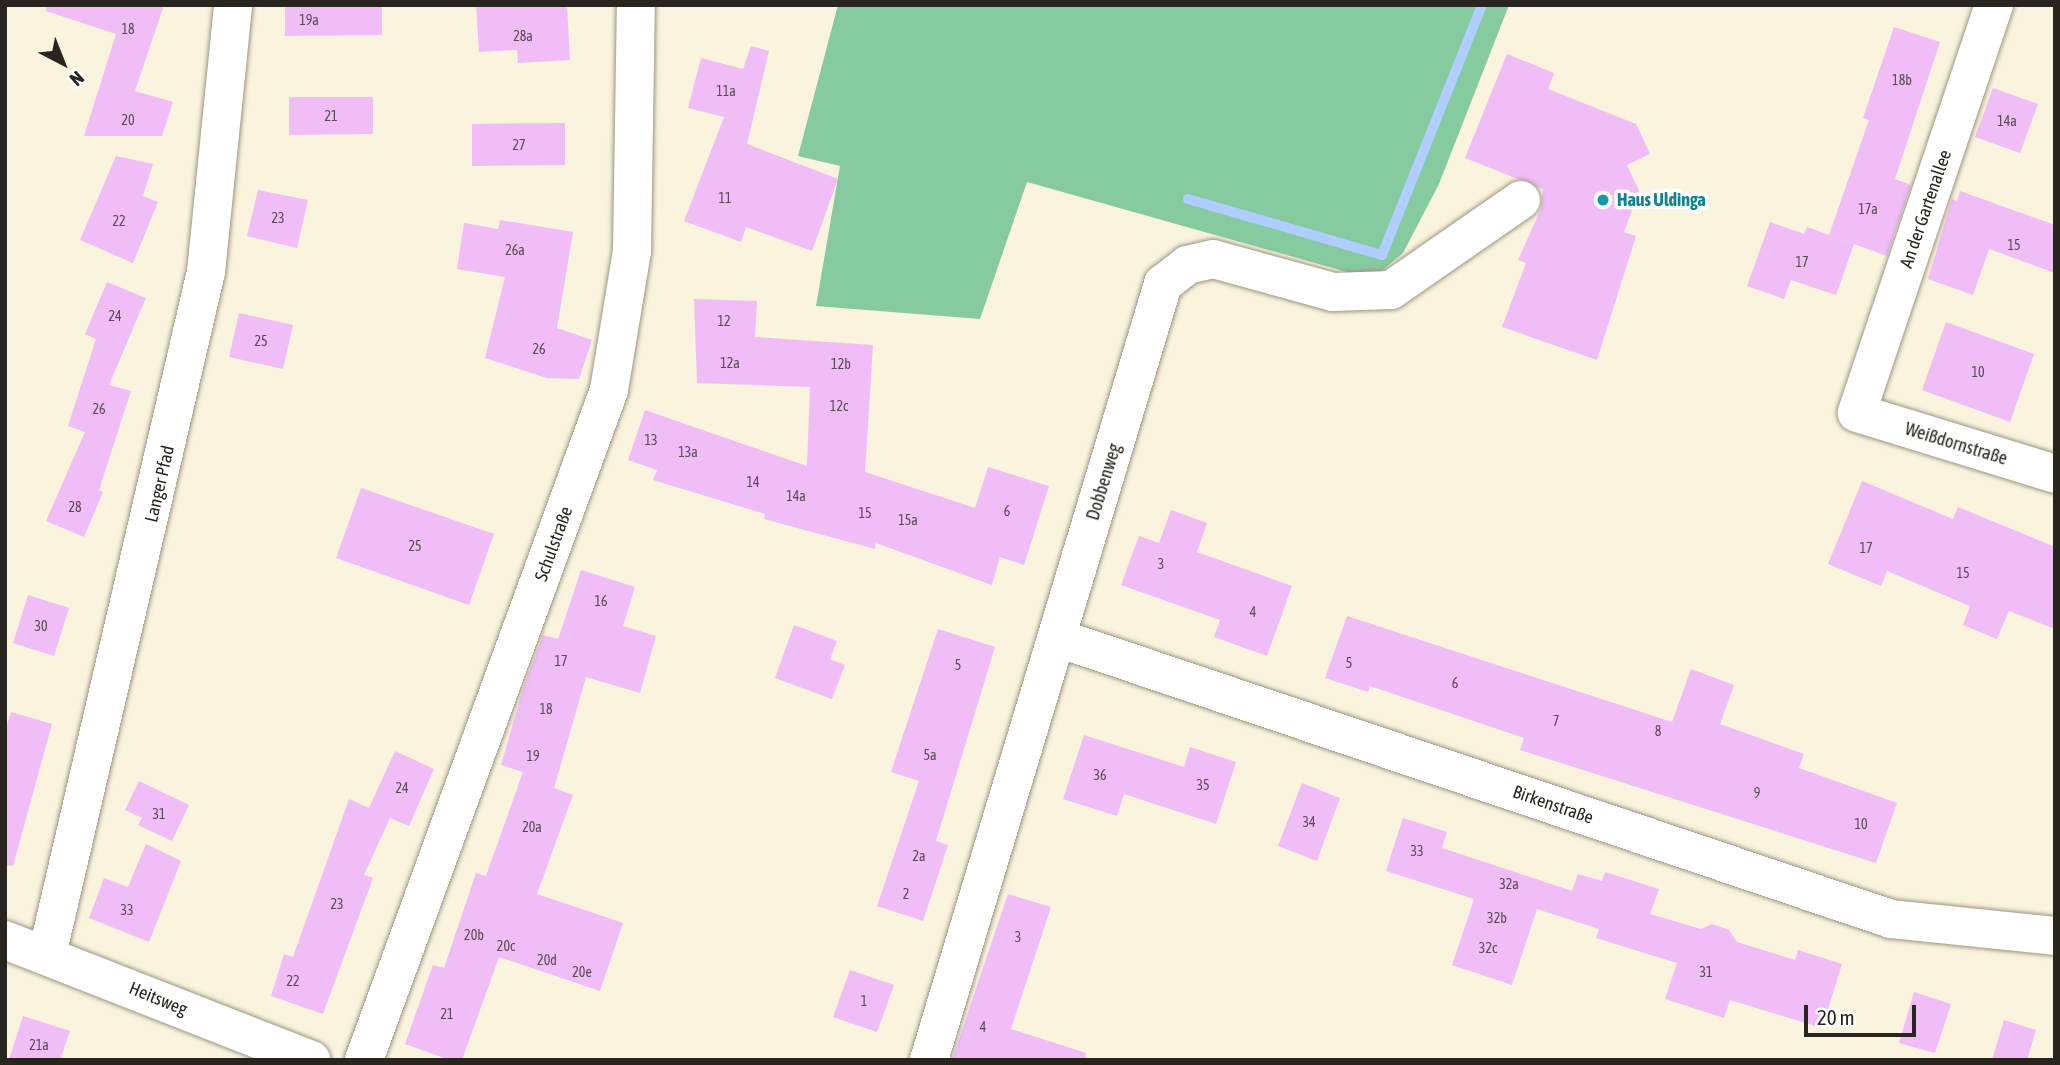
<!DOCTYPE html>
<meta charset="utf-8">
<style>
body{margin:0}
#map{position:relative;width:2060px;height:1065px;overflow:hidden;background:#faf3dd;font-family:"Asap Condensed",sans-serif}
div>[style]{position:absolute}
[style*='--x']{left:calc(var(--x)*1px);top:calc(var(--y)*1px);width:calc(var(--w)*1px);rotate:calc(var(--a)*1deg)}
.forest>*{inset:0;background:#85cb9f}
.stream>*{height:10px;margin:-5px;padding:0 5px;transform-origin:5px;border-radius:5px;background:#afcdfe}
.building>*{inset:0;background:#f0bdf7}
.roads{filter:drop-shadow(0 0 2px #9c9682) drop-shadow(0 0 2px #9c9682)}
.minor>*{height:38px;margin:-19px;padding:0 19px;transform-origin:19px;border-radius:19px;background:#fff}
.dots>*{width:19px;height:19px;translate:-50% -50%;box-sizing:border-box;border:4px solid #fff;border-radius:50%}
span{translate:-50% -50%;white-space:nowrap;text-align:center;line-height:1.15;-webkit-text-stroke:7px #fff;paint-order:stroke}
.number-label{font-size:14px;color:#594b54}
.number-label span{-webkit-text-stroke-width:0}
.culture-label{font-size:18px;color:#0d838f;font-weight:700}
.left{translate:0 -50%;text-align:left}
.street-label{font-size:18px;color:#27251d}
.frame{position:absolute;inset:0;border:7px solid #27251d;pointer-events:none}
.north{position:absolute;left:28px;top:28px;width:70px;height:70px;-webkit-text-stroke:5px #fff;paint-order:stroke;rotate:138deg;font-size:19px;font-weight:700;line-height:28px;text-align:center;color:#27251d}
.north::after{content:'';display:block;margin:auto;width:24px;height:32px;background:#27251d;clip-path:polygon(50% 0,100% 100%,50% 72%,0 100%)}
.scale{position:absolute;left:1804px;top:1005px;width:112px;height:32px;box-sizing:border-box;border:4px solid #27251d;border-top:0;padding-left:9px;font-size:21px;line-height:24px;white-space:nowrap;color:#27251d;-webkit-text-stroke:5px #fff;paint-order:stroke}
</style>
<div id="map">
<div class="forest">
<i style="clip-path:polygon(838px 5px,1509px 5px,1439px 184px,1403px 253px,1372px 279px,1027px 182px,980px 319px,816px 306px,840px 166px,798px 156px)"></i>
</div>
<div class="stream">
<i style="--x:1188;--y:199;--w:202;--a:16.1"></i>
<i style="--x:1382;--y:255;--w:269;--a:-68.2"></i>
</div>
<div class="building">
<i style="clip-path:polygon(47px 5px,164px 5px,135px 91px,173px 102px,162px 136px,84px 136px,116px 34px,46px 11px)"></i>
<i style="clip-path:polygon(285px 5px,382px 5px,382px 35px,285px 36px)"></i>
<i style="clip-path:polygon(476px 5px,567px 5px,570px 60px,518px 63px,517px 50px,479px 52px)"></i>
<i style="clip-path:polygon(1894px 27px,1940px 42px,1895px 179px,1911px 185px,1887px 256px,1829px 235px,1869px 120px,1863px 118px)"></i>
<i style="clip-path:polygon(751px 46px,769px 51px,747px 144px,838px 179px,812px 251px,746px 227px,741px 242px,684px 221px,724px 117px,688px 108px,701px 58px,743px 69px)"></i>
<i style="clip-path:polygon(1507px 54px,1554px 73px,1548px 89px,1636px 124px,1650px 154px,1627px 165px,1639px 191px,1624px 232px,1636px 236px,1597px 360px,1502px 327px,1526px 263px,1518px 260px,1541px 209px,1543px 189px,1465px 158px)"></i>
<i style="clip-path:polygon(1993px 88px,2038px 104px,2020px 153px,1975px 137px)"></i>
<i style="clip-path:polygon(289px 97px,373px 97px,373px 134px,289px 135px)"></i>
<i style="clip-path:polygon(565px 123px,565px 165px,472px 166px,472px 124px)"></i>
<i style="clip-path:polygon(116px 156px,153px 164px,143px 196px,158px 202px,133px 263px,80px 240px)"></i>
<i style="clip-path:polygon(258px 190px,308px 200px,297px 248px,247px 236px)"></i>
<i style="clip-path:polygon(1960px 191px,2055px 225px,2055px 273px,1989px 249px,1973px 295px,1928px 279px,1952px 199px,1957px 201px)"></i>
<i style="clip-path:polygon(500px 220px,573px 232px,557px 328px,592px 340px,579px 379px,547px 378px,485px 358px,505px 277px,457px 269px,464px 223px,498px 229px)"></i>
<i style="clip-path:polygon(1770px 222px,1804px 234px,1807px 227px,1854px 244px,1836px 295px,1791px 280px,1784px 299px,1747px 286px)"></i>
<i style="clip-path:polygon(107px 282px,146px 298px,109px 385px,131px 391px,99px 490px,103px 492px,84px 537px,46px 521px,85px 432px,68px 426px,96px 339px,85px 334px)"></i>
<i style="clip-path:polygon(694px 299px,757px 301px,755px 337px,873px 345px,865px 472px,975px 508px,988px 467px,1049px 486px,1024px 565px,1000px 557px,992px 585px,876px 543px,875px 549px,764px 519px,765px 514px,653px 480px,657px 470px,628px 460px,645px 410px,807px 466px,810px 387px,697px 383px)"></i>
<i style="clip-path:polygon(239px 313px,293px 325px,283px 369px,229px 357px)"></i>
<i style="clip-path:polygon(1946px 322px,2034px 354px,2010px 422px,1922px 390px)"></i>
<i style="clip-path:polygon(1862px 481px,1953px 519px,1958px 507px,2055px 547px,2055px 629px,2009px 611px,1997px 639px,1963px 625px,1970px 606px,1887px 571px,1881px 586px,1828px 564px)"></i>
<i style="clip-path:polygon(361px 488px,494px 534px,469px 605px,336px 558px)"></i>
<i style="clip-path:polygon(1171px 510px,1207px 523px,1197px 552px,1292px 586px,1267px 656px,1214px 637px,1220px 620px,1121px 585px,1139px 536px,1159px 543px)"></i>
<i style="clip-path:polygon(581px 570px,635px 587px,623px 626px,656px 636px,640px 693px,586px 677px,554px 788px,573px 795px,537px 894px,623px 923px,600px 991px,499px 957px,462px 1060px,450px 1060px,405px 1044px,433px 965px,444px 968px,476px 873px,486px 876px,523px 772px,501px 765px,523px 689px,543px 635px,558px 639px)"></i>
<i style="clip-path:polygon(28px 595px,69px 608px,54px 656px,13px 643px)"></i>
<i style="clip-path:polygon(1347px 616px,1672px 722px,1691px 669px,1734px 685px,1720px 724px,1804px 754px,1799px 768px,1897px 803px,1876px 863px,1520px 750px,1524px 738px,1370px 686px,1368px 692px,1325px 678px)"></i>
<i style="clip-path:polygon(794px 625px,837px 641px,830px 659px,845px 665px,832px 699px,775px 678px)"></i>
<i style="clip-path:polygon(938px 629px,995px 647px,936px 841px,948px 845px,923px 921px,877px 906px,919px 781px,891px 772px)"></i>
<i style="clip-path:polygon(11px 712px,52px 724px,13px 866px,5px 865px,5px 731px)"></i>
<i style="clip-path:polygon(1084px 735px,1184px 767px,1190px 747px,1236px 762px,1216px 824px,1124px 794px,1117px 816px,1063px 799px)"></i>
<i style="clip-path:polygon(395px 751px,434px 769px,409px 826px,390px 818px,364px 875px,373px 878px,323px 1014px,271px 996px,284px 954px,293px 957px,349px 799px,369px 808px)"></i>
<i style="clip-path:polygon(139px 781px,189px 805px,172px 841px,138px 825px,142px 818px,125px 810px)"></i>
<i style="clip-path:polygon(1302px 783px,1340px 798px,1317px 861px,1278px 846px)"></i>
<i style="clip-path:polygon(1403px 818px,1447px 832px,1442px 848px,1572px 891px,1578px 874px,1602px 881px,1605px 872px,1659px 889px,1650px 914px,1701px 929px,1712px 924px,1729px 930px,1737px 942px,1795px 960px,1798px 950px,1842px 964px,1822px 1028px,1730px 1000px,1724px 1018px,1665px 999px,1677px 963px,1596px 938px,1599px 929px,1537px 909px,1512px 985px,1452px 965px,1474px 899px,1386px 871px)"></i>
<i style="clip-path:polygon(146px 844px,181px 861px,149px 942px,89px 918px,104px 878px,128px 887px)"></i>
<i style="clip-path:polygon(1008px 894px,1051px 907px,1011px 1029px,1086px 1053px,1085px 1060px,952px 1060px)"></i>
<i style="clip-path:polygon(850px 970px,894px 985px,877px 1032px,833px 1017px)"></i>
<i style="clip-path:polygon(1914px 992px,1951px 1004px,1935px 1053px,1899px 1043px)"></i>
<i style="clip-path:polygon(23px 1016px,70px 1031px,60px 1060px,9px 1060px)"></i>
<i style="clip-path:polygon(2004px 1020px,2036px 1030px,2027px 1060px,1992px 1060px)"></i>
</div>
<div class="roads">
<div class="minor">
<i style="--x:1994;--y:5;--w:430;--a:108.6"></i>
<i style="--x:1857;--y:413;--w:207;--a:17.1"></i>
<i style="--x:1058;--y:638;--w:879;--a:18.64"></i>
<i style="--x:1891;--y:919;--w:165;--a:5.9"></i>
<i style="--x:5;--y:940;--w:329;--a:21.4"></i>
<i style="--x:47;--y:955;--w:701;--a:-76.9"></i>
<i style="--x:206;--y:272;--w:268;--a:-84.2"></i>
<i style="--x:364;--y:1060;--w:713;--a:-69.91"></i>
<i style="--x:609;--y:390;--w:141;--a:-80.6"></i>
<i style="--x:632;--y:251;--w:246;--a:-89.1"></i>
<i style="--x:929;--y:1060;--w:811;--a:-73.22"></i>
<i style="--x:1163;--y:284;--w:31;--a:-38"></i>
<i style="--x:1187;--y:265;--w:27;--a:-13"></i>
<i style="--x:1213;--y:259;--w:124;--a:15.4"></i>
<i style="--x:1333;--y:292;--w:58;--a:-2"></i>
<i style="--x:1391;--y:290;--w:158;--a:-34.7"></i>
</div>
</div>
<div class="dots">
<i style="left:1603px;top:200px;background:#0f9aa8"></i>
</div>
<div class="number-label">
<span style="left:309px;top:20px">19a</span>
<span style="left:128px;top:29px">18</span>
<span style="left:523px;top:36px">28a</span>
<span style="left:1902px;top:80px">18b</span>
<span style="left:726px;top:91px">11a</span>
<span style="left:331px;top:116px">21</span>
<span style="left:128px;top:120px">20</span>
<span style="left:2007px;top:121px">14a</span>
<span style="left:519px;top:145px">27</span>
<span style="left:725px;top:198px">11</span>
<span style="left:1868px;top:209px">17a</span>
<span style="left:278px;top:218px">23</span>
<span style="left:119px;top:221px">22</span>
<span style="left:2014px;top:245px">15</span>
<span style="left:515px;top:250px">26a</span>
<span style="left:1802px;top:262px">17</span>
<span style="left:115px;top:316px">24</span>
<span style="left:724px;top:321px">12</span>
<span style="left:261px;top:341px">25</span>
<span style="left:539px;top:349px">26</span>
<span style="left:730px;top:363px">12a</span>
<span style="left:841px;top:364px">12b</span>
<span style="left:1978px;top:372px">10</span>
<span style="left:839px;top:406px">12c</span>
<span style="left:99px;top:409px">26</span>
<span style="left:651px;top:440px">13</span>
<span style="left:688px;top:452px">13a</span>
<span style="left:753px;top:482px">14</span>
<span style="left:796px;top:496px">14a</span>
<span style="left:75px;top:507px">28</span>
<span style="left:1007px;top:511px">6</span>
<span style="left:865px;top:513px">15</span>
<span style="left:908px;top:520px">15a</span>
<span style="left:415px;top:546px">25</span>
<span style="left:1866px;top:548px">17</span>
<span style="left:1161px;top:564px">3</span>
<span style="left:1963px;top:573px">15</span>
<span style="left:601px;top:601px">16</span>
<span style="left:1253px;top:612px">4</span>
<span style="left:41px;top:626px">30</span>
<span style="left:561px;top:661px">17</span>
<span style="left:1349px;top:663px">5</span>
<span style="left:958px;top:665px">5</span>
<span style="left:1455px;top:683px">6</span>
<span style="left:546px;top:709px">18</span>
<span style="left:1556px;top:721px">7</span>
<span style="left:1658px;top:731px">8</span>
<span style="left:930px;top:755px">5a</span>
<span style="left:533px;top:756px">19</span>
<span style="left:1100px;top:775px">36</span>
<span style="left:1203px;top:785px">35</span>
<span style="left:402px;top:788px">24</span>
<span style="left:1757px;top:793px">9</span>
<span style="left:159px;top:814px">31</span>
<span style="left:1309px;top:822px">34</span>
<span style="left:1861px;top:824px">10</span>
<span style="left:532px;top:827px">20a</span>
<span style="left:1417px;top:851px">33</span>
<span style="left:919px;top:856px">2a</span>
<span style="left:1509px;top:884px">32a</span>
<span style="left:906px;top:894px">2</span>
<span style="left:337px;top:904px">23</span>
<span style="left:127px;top:910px">33</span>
<span style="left:1497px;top:918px">32b</span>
<span style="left:474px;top:935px">20b</span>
<span style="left:1018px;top:937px">3</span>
<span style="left:506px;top:946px">20c</span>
<span style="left:1488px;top:948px">32c</span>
<span style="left:547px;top:960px">20d</span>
<span style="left:582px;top:972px">20e</span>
<span style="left:1706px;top:972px">31</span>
<span style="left:293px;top:981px">22</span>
<span style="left:864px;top:1001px">1</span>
<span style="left:447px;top:1014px">21</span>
<span style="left:983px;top:1027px">4</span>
<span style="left:39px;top:1045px">21a</span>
</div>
<div class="culture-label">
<span class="left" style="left:1617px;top:200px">Haus Uldinga</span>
</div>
<div class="street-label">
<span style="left:1926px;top:209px;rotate:-71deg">An der Gartenallee</span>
<span style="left:1956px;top:444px;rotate:17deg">Weißdornstraße</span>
<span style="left:1104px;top:482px;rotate:-73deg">Dobbenweg</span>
<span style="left:160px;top:484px;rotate:-77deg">Langer Pfad</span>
<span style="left:554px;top:544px;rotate:-70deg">Schulstraße</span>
<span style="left:1553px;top:805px;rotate:19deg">Birkenstraße</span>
<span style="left:158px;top:999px;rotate:22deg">Heitsweg</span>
</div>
<div class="frame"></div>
<div class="north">N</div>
<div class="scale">20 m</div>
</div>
